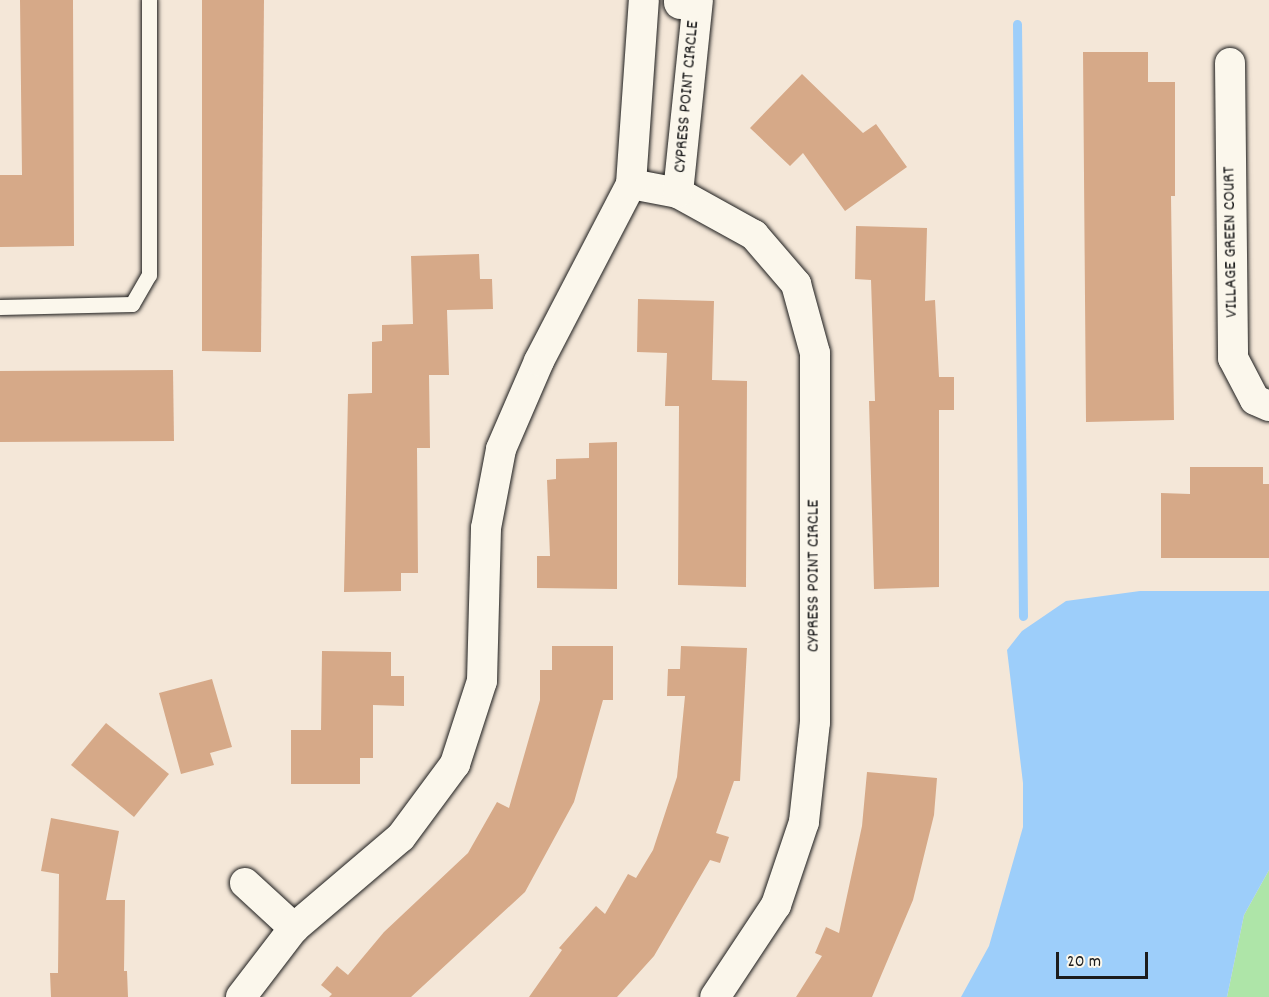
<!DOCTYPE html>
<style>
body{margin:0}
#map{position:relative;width:1269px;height:997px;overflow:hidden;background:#f4e7d8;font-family:Dekko,sans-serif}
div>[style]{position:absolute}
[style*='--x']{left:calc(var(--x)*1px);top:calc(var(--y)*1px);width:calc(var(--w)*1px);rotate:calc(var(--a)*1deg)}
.green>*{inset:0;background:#aee5a8}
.water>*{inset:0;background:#9dcefa}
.stream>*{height:9px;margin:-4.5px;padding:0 4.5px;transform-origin:4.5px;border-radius:4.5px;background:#9dcefa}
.building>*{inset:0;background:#d6a988}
.roads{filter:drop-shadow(0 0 2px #1c1c1c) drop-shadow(0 0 2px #1c1c1c)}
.service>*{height:15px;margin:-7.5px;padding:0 7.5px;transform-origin:7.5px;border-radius:7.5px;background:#fbf7ec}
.minor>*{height:30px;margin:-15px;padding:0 15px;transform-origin:15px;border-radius:15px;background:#fbf7ec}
.tertiary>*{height:33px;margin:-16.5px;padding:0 16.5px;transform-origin:16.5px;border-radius:16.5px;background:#fbf7ec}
span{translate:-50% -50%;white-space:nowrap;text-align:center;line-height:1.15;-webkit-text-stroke:5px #fbf7ec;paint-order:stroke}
.street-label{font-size:18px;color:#1c1c1c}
.scale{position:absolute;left:1056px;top:952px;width:92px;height:27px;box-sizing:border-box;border:3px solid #1c1c1c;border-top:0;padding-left:8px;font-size:18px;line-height:21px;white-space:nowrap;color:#1c1c1c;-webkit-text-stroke:4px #fbf7ec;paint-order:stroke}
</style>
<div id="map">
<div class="green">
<i style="clip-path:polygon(1269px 870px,1269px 997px,1227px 997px,1244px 915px)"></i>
</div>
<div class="water">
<i style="clip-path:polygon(1140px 591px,1269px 591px,1269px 870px,1244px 915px,1227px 997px,961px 997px,989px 946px,1023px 827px,1023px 783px,1007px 650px,1022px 631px,1066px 601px)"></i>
</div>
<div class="stream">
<i style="--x:1017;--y:24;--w:592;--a:89.42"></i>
</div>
<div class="building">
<i style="clip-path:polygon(20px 0,73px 0,74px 246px,0 247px,0 175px,22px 175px)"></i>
<i style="clip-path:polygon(202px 0,264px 0,261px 352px,202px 351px)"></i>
<i style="clip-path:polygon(1083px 52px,1148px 52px,1148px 82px,1175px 82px,1175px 196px,1171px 196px,1174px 420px,1086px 422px)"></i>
<i style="clip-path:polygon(802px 74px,863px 133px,876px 124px,907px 167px,845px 211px,803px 153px,790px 166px,750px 128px)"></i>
<i style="clip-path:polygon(856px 226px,927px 228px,925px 301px,935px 300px,939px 377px,954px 377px,954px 410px,939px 410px,939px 587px,874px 589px,869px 401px,875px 401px,871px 280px,855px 279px)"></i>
<i style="clip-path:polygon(479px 254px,480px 279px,492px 279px,493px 309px,447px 310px,449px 375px,429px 375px,430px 448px,417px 448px,418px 573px,401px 573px,401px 591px,344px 592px,348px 394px,372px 393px,372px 342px,382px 341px,382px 325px,413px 324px,411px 256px)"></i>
<i style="clip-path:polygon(638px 299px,714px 301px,712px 380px,747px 381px,746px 587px,678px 585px,679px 406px,665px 406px,667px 353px,637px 352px)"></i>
<i style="clip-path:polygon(173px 370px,174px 441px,0 442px,0 371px)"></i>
<i style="clip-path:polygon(617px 442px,617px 589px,537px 588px,537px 556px,550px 556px,547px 480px,556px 479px,556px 459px,589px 458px,589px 443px)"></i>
<i style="clip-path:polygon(1190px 467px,1263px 467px,1263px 484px,1269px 484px,1269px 558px,1161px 558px,1161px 493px,1190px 494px)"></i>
<i style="clip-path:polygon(552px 646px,613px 646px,613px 700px,603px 700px,574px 802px,525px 892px,411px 997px,329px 997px,332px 994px,321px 985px,337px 966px,348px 975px,384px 932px,468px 853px,497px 802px,509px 808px,540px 700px,540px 670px,552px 670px)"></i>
<i style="clip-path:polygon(681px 646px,747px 648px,740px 781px,734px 781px,716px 833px,729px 837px,720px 863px,710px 860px,654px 956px,617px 997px,529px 997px,562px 950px,559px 948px,596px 906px,605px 914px,628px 874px,636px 878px,653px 850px,677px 777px,685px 696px,667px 696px,668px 669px,680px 669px)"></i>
<i style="clip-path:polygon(322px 651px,391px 652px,391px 676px,404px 676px,404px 706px,373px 705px,373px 758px,360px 758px,360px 784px,291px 784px,291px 730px,321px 730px)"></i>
<i style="clip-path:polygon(212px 679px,232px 747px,210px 753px,214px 765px,181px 774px,159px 693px)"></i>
<i style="clip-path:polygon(106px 723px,169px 774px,134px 817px,71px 765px)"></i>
<i style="clip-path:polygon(867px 772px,937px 778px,934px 815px,913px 900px,872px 997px,796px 997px,822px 956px,815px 953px,826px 927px,839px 933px,862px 826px)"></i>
<i style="clip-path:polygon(51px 818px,119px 831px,106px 900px,125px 900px,124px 971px,127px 971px,128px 997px,51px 997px,50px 973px,58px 973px,59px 874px,41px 871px)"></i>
</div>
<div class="roads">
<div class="service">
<i style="--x:0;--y:307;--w:132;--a:-1.3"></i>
<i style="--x:132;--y:304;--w:34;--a:-60"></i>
<i style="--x:149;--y:275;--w:275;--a:-90"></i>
</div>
<div class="minor">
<i style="--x:1230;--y:63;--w:295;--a:89.4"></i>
<i style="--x:1233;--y:358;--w:47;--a:62.4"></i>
<i style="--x:1255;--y:400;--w:15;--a:23"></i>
<i style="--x:631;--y:184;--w:48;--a:10.8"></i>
<i style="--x:678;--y:193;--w:87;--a:28.9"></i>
<i style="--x:754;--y:235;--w:65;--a:49.4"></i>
<i style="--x:796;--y:284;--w:72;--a:74.6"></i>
<i style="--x:815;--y:353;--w:369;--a:90"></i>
<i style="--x:815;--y:722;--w:101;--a:96.3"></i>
<i style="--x:804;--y:822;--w:88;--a:108.6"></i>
<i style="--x:776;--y:905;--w:110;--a:123.5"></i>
<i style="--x:678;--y:193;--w:194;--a:-84.1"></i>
<i style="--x:245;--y:883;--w:67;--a:42.6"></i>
<i style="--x:241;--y:997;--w:87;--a:-52.5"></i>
<i style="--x:294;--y:928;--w:140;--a:-40.4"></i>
<i style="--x:401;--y:837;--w:91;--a:-53.5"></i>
<i style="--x:455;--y:764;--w:87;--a:-72"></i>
<i style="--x:482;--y:681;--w:153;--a:-88.5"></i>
<i style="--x:486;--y:528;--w:80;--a:-79.2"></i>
<i style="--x:501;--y:449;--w:96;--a:-66.6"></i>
<i style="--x:539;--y:361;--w:199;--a:-62.5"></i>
<i style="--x:631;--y:184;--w:184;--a:-86"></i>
</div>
<div class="tertiary">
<i style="--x:680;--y:2;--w:2;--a:-90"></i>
</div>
</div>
<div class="street-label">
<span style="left:688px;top:97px;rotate:-85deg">CYPRESS POINT CIRCLE</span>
<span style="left:1232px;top:242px;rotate:-91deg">VILLAGE GREEN COURT</span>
<span style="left:815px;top:576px;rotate:-90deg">CYPRESS POINT CIRCLE</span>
</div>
<div class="scale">20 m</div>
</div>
